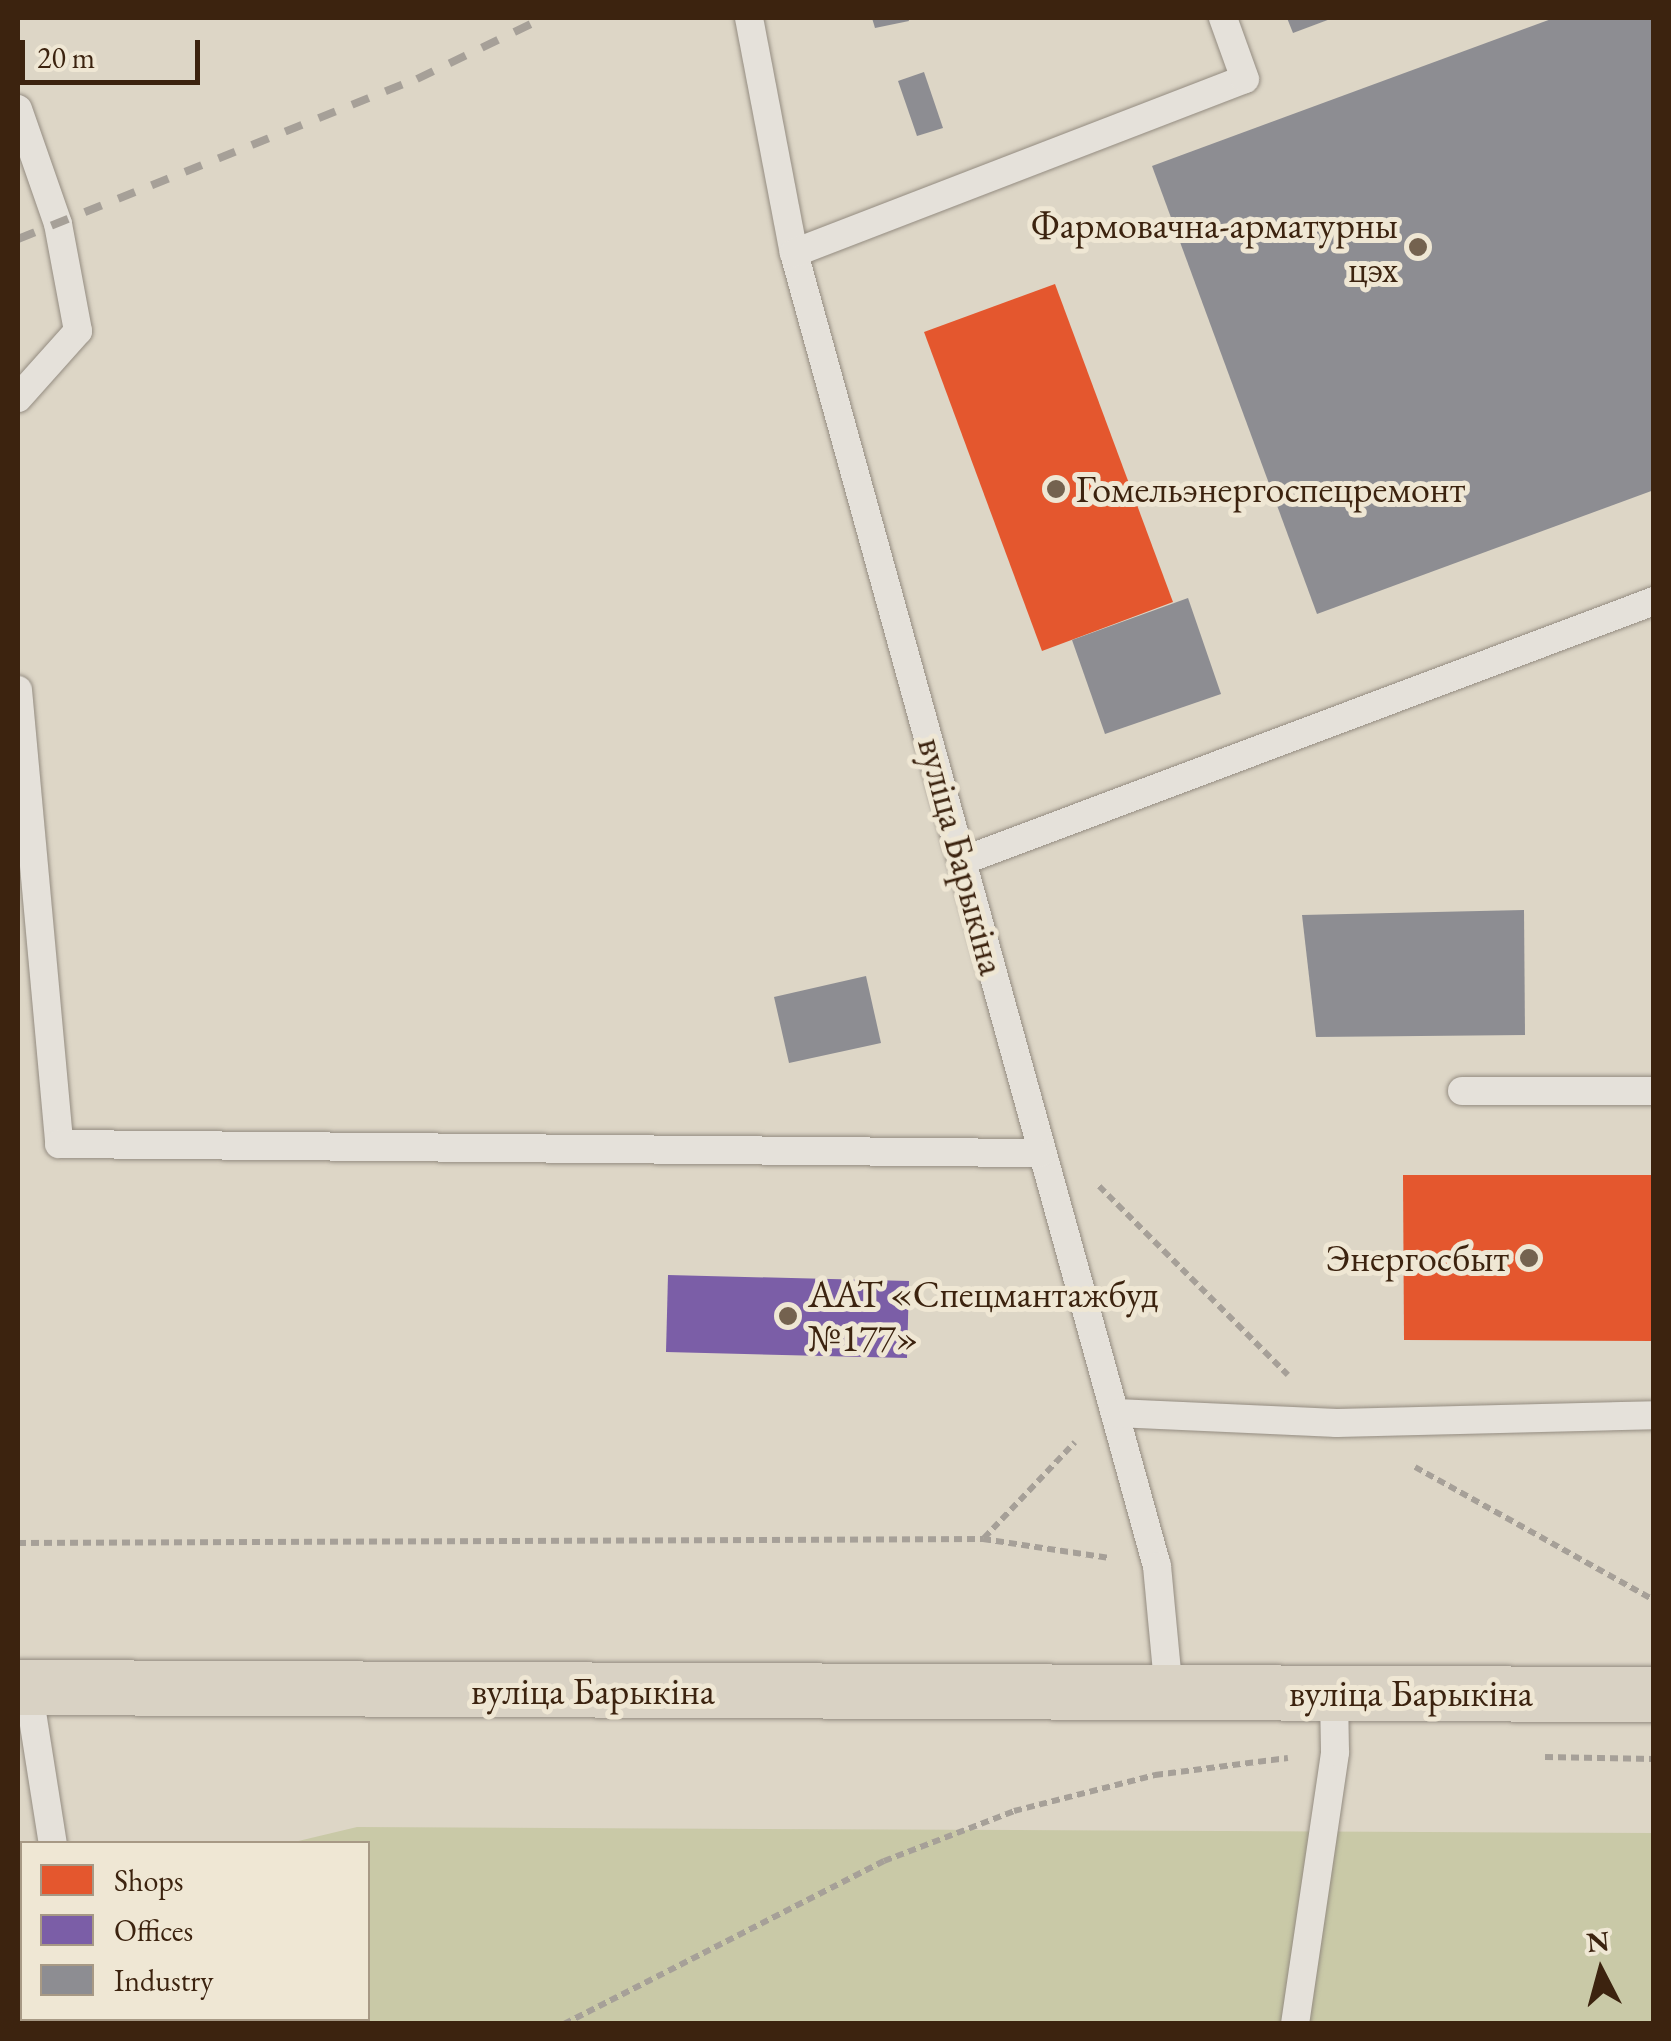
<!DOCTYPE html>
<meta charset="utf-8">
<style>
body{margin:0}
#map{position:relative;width:1671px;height:2041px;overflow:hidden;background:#ddd6c6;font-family:"EB Garamond",serif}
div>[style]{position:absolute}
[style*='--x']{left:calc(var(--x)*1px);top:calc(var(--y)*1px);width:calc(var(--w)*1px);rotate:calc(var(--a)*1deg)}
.green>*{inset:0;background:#c9c9a7}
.shops>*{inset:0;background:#e4572e}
.offices>*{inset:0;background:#7b5ea7}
.industry>*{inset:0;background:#8d8d92}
.path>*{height:6px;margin-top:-3px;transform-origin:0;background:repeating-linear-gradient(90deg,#a6a098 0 8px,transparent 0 13px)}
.roads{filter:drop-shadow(0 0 2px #948c81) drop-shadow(0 0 2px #948c81)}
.lane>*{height:28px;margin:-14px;padding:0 14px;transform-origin:14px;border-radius:14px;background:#e5e1da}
.primary>*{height:55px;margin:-27.5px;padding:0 27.5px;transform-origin:27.5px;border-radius:27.5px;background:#d9d2c4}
.rail>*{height:8px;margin-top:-4px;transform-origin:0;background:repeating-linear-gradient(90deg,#a6a098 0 18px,transparent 0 36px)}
.dots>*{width:28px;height:28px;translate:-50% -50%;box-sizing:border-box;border:5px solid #efe7d4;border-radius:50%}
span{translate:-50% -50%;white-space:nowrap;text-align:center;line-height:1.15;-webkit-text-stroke:10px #efe7d4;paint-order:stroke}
.poi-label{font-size:38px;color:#3c230f}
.right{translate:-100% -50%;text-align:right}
.left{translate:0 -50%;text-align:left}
.street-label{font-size:38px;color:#3c230f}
.frame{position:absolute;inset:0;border:20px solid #3c230f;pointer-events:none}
.legend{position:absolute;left:20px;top:1841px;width:350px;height:180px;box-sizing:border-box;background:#efe7d4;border:2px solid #a79985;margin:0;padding:12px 18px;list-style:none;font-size:30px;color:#3c230f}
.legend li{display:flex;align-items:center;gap:20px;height:50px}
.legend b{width:50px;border:2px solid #a79985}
.north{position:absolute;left:1551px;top:1921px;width:100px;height:100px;-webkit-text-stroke:8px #efe7d4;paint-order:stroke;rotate:354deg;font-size:28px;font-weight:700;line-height:40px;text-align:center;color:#3c230f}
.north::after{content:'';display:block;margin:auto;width:35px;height:45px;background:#3c230f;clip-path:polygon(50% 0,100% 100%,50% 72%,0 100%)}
.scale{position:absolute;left:20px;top:40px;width:180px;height:45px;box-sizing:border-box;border:5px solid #3c230f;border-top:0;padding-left:12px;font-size:30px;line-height:35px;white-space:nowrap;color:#3c230f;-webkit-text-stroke:8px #efe7d4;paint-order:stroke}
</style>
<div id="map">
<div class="green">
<i style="clip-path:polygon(357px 1827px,1653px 1833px,1653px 2023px,210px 2024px,368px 2018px,368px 1844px,290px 1843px)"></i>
</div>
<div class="shops">
<i style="clip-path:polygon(1055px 284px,1173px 602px,1042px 651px,924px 332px)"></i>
<i style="clip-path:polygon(1403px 1175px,1654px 1175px,1654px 1341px,1404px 1340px)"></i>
</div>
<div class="offices">
<i style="clip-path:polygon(668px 1275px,909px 1281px,907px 1358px,666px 1352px)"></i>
</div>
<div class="industry">
<i style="clip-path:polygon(872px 18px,908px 18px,909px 21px,875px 28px)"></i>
<i style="clip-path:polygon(1287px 18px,1333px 18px,1293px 33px)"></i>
<i style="clip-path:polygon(1554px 18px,1654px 18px,1654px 490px,1317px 614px,1152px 166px)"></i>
<i style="clip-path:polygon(924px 72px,943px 128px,917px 136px,898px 81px)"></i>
<i style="clip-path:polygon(1188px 598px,1221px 694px,1105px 734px,1072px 640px)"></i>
<i style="clip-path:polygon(1524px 910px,1525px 1035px,1316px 1037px,1302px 915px)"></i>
<i style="clip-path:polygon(866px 976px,881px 1043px,789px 1063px,774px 997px)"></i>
</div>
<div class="path">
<i style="--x:1099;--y:1186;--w:267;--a:45"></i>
<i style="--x:1415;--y:1467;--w:274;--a:29.1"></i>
<i style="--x:984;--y:1538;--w:132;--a:-46.5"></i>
<i style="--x:18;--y:1543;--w:965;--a:-0.24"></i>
<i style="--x:983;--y:1539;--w:128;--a:8.5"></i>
<i style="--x:1545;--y:1757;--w:109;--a:1.1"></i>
<i style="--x:564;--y:2024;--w:359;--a:-27"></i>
<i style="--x:884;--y:1861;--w:139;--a:-21"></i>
<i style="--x:1014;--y:1811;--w:146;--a:-14.3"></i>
<i style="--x:1155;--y:1775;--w:134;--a:-7.3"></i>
</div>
<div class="roads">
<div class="lane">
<i style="--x:749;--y:18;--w:239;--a:79.2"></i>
<i style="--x:794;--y:253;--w:1362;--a:74.55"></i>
<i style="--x:1157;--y:1566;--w:129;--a:84.6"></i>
<i style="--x:18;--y:109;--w:122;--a:70.8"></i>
<i style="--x:58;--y:224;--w:109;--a:79.4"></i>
<i style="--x:78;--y:331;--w:90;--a:131.8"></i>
<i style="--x:794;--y:253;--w:483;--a:-21.1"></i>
<i style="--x:1245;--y:79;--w:65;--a:-109.8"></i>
<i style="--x:18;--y:690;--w:456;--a:84.8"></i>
<i style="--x:59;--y:1144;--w:981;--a:0.53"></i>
<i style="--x:965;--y:860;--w:736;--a:-20.6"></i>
<i style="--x:1462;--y:1091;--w:192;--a:0"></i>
<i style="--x:1116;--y:1413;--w:221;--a:2.6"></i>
<i style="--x:1337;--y:1423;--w:317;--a:-1.4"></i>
<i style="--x:28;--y:1687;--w:159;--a:81"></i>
<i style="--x:65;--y:2018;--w:6;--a:90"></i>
<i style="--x:1295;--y:2024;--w:275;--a:-81.6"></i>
<i style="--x:1335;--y:1752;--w:59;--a:-91"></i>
</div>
<div class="primary">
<i style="--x:18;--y:1687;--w:1636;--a:0.25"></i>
</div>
</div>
<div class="rail">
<i style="--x:18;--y:239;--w:430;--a:-21.9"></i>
<i style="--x:417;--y:79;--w:140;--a:-25.8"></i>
</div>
<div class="dots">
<i style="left:1418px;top:247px;background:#74624f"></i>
<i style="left:1056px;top:489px;background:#74624f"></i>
<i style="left:1529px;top:1258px;background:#74624f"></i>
<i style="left:788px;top:1316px;background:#74624f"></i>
</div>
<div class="poi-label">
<span class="right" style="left:1398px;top:247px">Фармовачна-арматурны<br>цэх</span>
<span class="left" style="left:1076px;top:489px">Гомельэнергоспецремонт</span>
<span class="right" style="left:1509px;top:1258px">Энергосбыт</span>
<span class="left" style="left:808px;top:1316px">ААТ «Спецмантажбуд<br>№177»</span>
</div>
<div class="street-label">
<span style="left:962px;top:856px;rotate:75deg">вуліца Барыкіна</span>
<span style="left:593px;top:1691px">вуліца Барыкіна</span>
<span style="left:1411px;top:1693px">вуліца Барыкіна</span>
</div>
<div class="frame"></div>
<ul class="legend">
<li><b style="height:28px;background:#e4572e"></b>Shops</li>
<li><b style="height:28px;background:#7b5ea7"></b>Offices</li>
<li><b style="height:28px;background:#8d8d92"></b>Industry</li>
</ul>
<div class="north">N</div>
<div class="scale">20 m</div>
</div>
